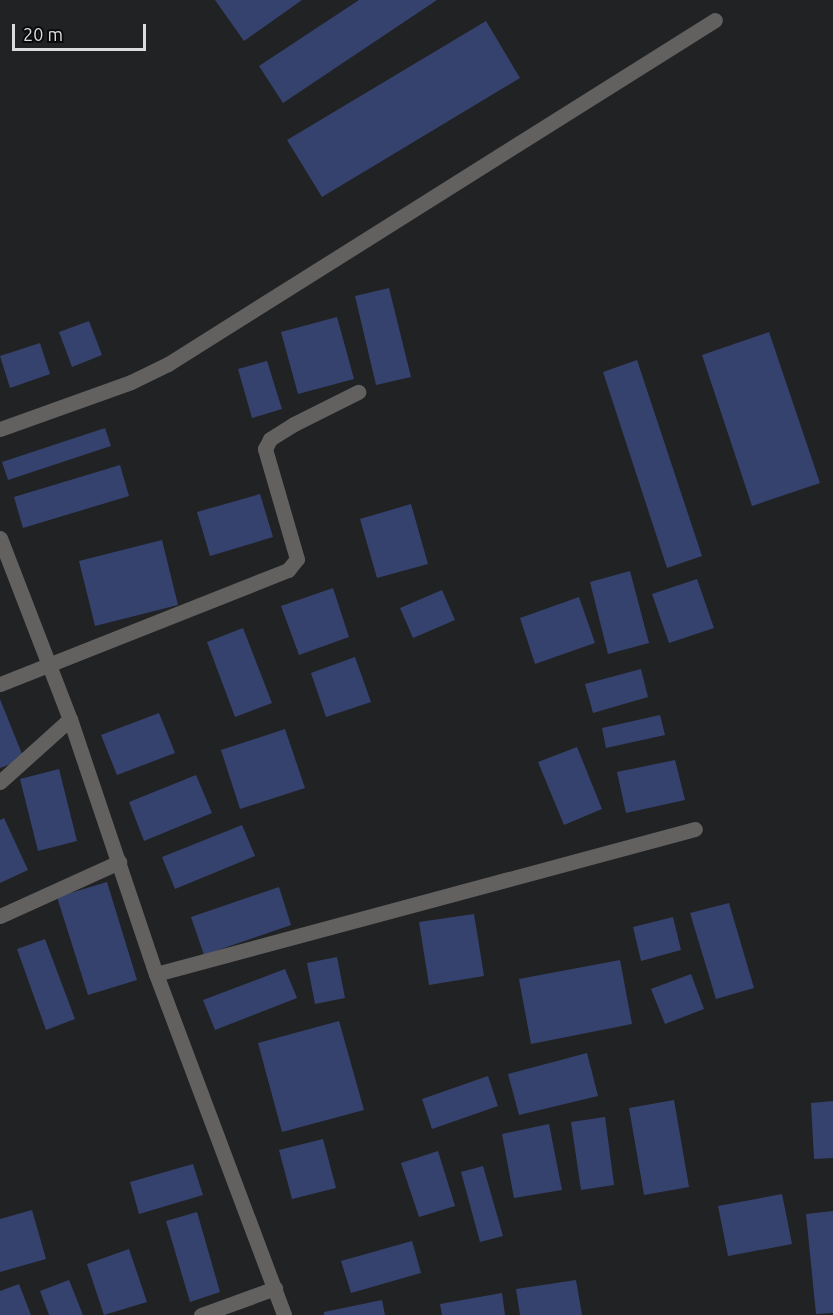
<!DOCTYPE html>
<style>
body{margin:0}
#map{position:relative;width:833px;height:1315px;overflow:hidden;background:#212224;font-family:Ubuntu,sans-serif}
div>[style]{position:absolute}
[style*='--x']{left:calc(var(--x)*1px);top:calc(var(--y)*1px);width:calc(var(--w)*1px);rotate:calc(var(--a)*1deg)}
.building>*{inset:0;background:#36426e}
.minor>*{height:15px;margin:-7.5px;padding:0 7.5px;transform-origin:7.5px;border-radius:7.5px;background:#626160}
span{translate:-50% -50%;white-space:nowrap;text-align:center;line-height:1.15;-webkit-text-stroke:5px #0b0b0c;paint-order:stroke}
.scale{position:absolute;left:12px;top:24px;width:134px;height:27px;box-sizing:border-box;border:3px solid #dcdcde;border-top:0;padding-left:8px;font-size:18px;line-height:21px;white-space:nowrap;color:#dcdcde;-webkit-text-stroke:4px #0b0b0c;paint-order:stroke}
</style>
<div id="map">
<div class="building">
<i style="clip-path:polygon(215px 0,302px 0,244px 41px)"></i>
<i style="clip-path:polygon(359px 0,437px 0,283px 103px,259px 66px)"></i>
<i style="clip-path:polygon(486px 21px,520px 78px,322px 197px,287px 140px)"></i>
<i style="clip-path:polygon(389px 288px,411px 377px,376px 385px,355px 296px)"></i>
<i style="clip-path:polygon(337px 317px,354px 379px,298px 394px,281px 332px)"></i>
<i style="clip-path:polygon(89px 321px,102px 355px,72px 367px,59px 332px)"></i>
<i style="clip-path:polygon(769px 332px,820px 483px,752px 506px,702px 355px)"></i>
<i style="clip-path:polygon(40px 343px,50px 374px,10px 388px,0 356px)"></i>
<i style="clip-path:polygon(637px 360px,702px 556px,667px 568px,603px 372px)"></i>
<i style="clip-path:polygon(267px 361px,282px 409px,252px 418px,238px 369px)"></i>
<i style="clip-path:polygon(105px 428px,111px 446px,8px 480px,2px 462px)"></i>
<i style="clip-path:polygon(120px 465px,129px 496px,23px 528px,14px 497px)"></i>
<i style="clip-path:polygon(260px 494px,273px 537px,210px 556px,197px 512px)"></i>
<i style="clip-path:polygon(411px 504px,428px 564px,377px 578px,360px 519px)"></i>
<i style="clip-path:polygon(162px 540px,178px 605px,95px 626px,79px 561px)"></i>
<i style="clip-path:polygon(630px 571px,649px 643px,608px 654px,590px 582px)"></i>
<i style="clip-path:polygon(697px 579px,714px 628px,669px 643px,652px 594px)"></i>
<i style="clip-path:polygon(333px 588px,349px 637px,299px 655px,281px 606px)"></i>
<i style="clip-path:polygon(442px 590px,455px 620px,413px 638px,400px 608px)"></i>
<i style="clip-path:polygon(579px 597px,595px 643px,535px 664px,520px 618px)"></i>
<i style="clip-path:polygon(243px 628px,272px 703px,235px 717px,207px 642px)"></i>
<i style="clip-path:polygon(355px 657px,371px 702px,326px 717px,311px 673px)"></i>
<i style="clip-path:polygon(641px 669px,648px 697px,593px 713px,585px 684px)"></i>
<i style="clip-path:polygon(0 699px,24px 759px,0 768px)"></i>
<i style="clip-path:polygon(159px 713px,175px 753px,117px 775px,101px 735px)"></i>
<i style="clip-path:polygon(660px 715px,665px 735px,606px 748px,602px 728px)"></i>
<i style="clip-path:polygon(285px 729px,305px 788px,240px 809px,221px 750px)"></i>
<i style="clip-path:polygon(577px 747px,602px 809px,564px 825px,538px 762px)"></i>
<i style="clip-path:polygon(675px 760px,685px 800px,626px 813px,617px 772px)"></i>
<i style="clip-path:polygon(59px 769px,77px 841px,38px 851px,20px 779px)"></i>
<i style="clip-path:polygon(196px 775px,212px 813px,144px 841px,129px 802px)"></i>
<i style="clip-path:polygon(4px 818px,28px 870px,0 883px,0 820px)"></i>
<i style="clip-path:polygon(242px 825px,255px 856px,175px 889px,162px 857px)"></i>
<i style="clip-path:polygon(107px 882px,137px 980px,88px 995px,57px 897px)"></i>
<i style="clip-path:polygon(279px 887px,291px 925px,204px 955px,191px 917px)"></i>
<i style="clip-path:polygon(729px 903px,754px 988px,716px 999px,690px 913px)"></i>
<i style="clip-path:polygon(474px 914px,484px 976px,429px 985px,419px 922px)"></i>
<i style="clip-path:polygon(673px 917px,681px 950px,641px 961px,633px 927px)"></i>
<i style="clip-path:polygon(45px 939px,75px 1019px,46px 1030px,17px 949px)"></i>
<i style="clip-path:polygon(337px 957px,345px 998px,315px 1004px,307px 963px)"></i>
<i style="clip-path:polygon(620px 960px,632px 1024px,531px 1044px,519px 979px)"></i>
<i style="clip-path:polygon(285px 969px,297px 998px,215px 1030px,203px 1000px)"></i>
<i style="clip-path:polygon(691px 974px,704px 1009px,665px 1024px,651px 989px)"></i>
<i style="clip-path:polygon(339px 1021px,364px 1110px,282px 1132px,258px 1043px)"></i>
<i style="clip-path:polygon(587px 1053px,598px 1096px,519px 1115px,508px 1074px)"></i>
<i style="clip-path:polygon(488px 1076px,498px 1106px,432px 1129px,422px 1099px)"></i>
<i style="clip-path:polygon(674px 1100px,689px 1187px,644px 1195px,629px 1108px)"></i>
<i style="clip-path:polygon(833px 1101px,833px 1158px,814px 1159px,811px 1103px)"></i>
<i style="clip-path:polygon(605px 1117px,614px 1185px,581px 1190px,571px 1122px)"></i>
<i style="clip-path:polygon(549px 1124px,562px 1190px,514px 1198px,502px 1134px)"></i>
<i style="clip-path:polygon(323px 1139px,336px 1188px,292px 1199px,279px 1150px)"></i>
<i style="clip-path:polygon(438px 1151px,455px 1206px,419px 1217px,401px 1163px)"></i>
<i style="clip-path:polygon(193px 1164px,203px 1195px,139px 1214px,130px 1182px)"></i>
<i style="clip-path:polygon(483px 1166px,503px 1236px,480px 1242px,461px 1172px)"></i>
<i style="clip-path:polygon(782px 1194px,792px 1244px,728px 1256px,718px 1206px)"></i>
<i style="clip-path:polygon(32px 1210px,46px 1259px,0 1272px,0 1219px)"></i>
<i style="clip-path:polygon(833px 1211px,833px 1313px,816px 1314px,806px 1214px)"></i>
<i style="clip-path:polygon(197px 1212px,220px 1292px,190px 1302px,166px 1221px)"></i>
<i style="clip-path:polygon(412px 1241px,421px 1273px,351px 1293px,341px 1261px)"></i>
<i style="clip-path:polygon(129px 1249px,147px 1302px,104px 1315px,87px 1264px)"></i>
<i style="clip-path:polygon(69px 1280px,83px 1315px,49px 1315px,40px 1291px)"></i>
<i style="clip-path:polygon(576px 1280px,582px 1315px,520px 1315px,516px 1289px)"></i>
<i style="clip-path:polygon(19px 1284px,31px 1315px,0 1315px,0 1291px)"></i>
<i style="clip-path:polygon(502px 1293px,505px 1315px,442px 1315px,440px 1304px)"></i>
<i style="clip-path:polygon(382px 1300px,385px 1315px,324px 1315px,324px 1312px)"></i>
</div>
<div class="minor">
<i style="--x:0;--y:429;--w:139;--a:-19.7"></i>
<i style="--x:131;--y:382;--w:41;--a:-25.9"></i>
<i style="--x:168;--y:364;--w:646;--a:-32.17"></i>
<i style="--x:0;--y:538;--w:194;--a:68.9"></i>
<i style="--x:70;--y:719;--w:269;--a:71.4"></i>
<i style="--x:156;--y:974;--w:364;--a:69.4"></i>
<i style="--x:0;--y:684;--w:310;--a:-21.6"></i>
<i style="--x:288;--y:570;--w:14;--a:-51"></i>
<i style="--x:297;--y:559;--w:115;--a:-106.2"></i>
<i style="--x:265;--y:449;--w:11;--a:-63"></i>
<i style="--x:270;--y:439;--w:28;--a:-32"></i>
<i style="--x:294;--y:424;--w:72;--a:-26.6"></i>
<i style="--x:0;--y:782;--w:94;--a:-42"></i>
<i style="--x:0;--y:916;--w:131;--a:-24.4"></i>
<i style="--x:156;--y:974;--w:558;--a:-15.06"></i>
<i style="--x:201;--y:1315;--w:79;--a:-20"></i>
</div>
<div class="scale">20 m</div>
</div>
